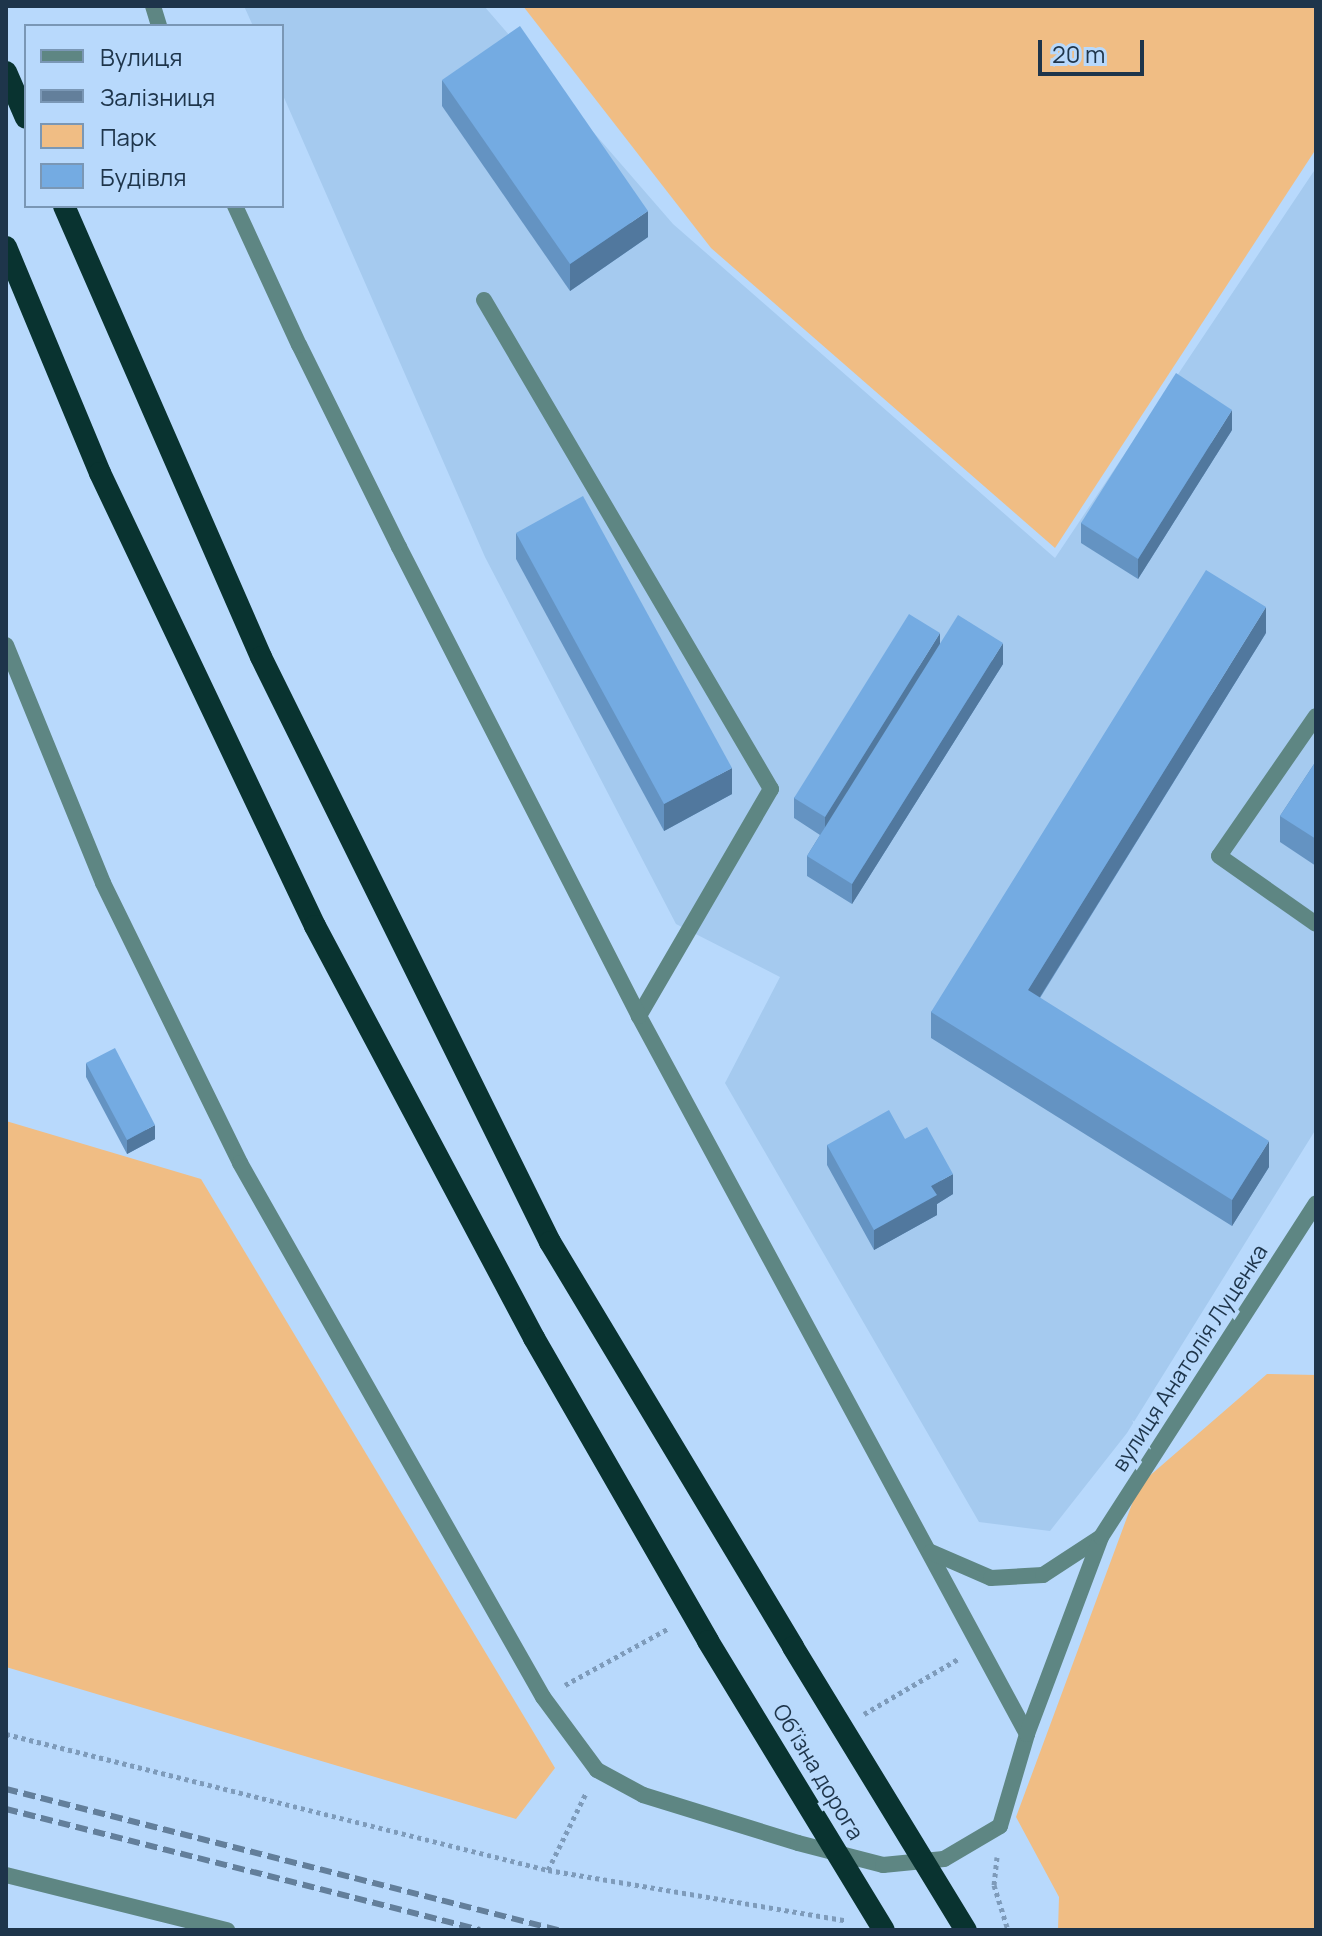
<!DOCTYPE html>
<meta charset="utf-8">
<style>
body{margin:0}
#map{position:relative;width:1322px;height:1936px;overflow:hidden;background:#b8d9fc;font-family:Manrope,sans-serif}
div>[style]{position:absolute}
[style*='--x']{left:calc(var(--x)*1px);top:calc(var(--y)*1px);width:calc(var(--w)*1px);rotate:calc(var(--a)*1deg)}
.built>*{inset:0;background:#a5caef}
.green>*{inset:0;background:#f0bd84}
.path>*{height:5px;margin-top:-2.5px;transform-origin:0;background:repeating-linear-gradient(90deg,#7e9bba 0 4px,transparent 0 8px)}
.service>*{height:16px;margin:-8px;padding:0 8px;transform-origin:8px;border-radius:8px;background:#5e8683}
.minor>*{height:16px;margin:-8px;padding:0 8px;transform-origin:8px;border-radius:8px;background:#5e8683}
.tertiary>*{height:16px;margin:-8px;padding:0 8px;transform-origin:8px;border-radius:8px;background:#5e8683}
.trunk>*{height:22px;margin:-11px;padding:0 11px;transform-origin:11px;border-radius:11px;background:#093330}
.rail>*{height:6px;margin-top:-3px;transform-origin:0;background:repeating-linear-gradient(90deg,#637f9b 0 12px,transparent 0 18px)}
.trunk-bridge>*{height:22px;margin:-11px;padding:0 11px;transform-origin:11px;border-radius:11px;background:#093330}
.wall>*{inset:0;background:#6493c2}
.shaded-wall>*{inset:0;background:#51789e}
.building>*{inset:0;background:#74abe2}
span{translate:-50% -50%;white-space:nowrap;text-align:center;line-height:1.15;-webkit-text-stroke:8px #b8d9fc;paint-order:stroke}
.street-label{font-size:22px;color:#1e354b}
.frame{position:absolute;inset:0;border:8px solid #1e354b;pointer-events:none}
.legend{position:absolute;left:24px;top:24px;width:260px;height:184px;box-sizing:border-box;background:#b8d9fc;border:2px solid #7a97b5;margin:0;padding:10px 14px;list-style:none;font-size:24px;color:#1e354b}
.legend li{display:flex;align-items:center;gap:16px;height:40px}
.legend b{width:40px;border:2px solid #7a97b5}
.scale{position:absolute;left:1038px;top:40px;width:106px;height:36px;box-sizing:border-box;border:4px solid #1e354b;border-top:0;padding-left:10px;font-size:24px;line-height:28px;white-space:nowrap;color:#1e354b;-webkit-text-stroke:6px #b8d9fc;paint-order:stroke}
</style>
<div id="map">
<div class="built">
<i style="clip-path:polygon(244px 6px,484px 6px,673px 224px,1055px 558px,1316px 168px,1316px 1129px,1127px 1433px,1050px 1531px,979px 1522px,725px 1083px,780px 977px,676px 924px,485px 557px,282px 93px,282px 26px,253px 26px)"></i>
</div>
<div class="green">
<i style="clip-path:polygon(523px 6px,1316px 6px,1316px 149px,1055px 548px,711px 248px)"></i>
<i style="clip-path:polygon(6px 1121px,201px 1179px,555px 1768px,516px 1819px,6px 1667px)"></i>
<i style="clip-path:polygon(1267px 1374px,1316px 1375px,1316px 1930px,1058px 1930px,1059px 1897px,1016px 1817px,1139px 1485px)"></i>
</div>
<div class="path">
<i style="--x:565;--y:1685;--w:119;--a:-28.7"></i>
<i style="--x:864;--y:1714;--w:111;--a:-30.3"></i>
<i style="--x:6;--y:1734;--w:559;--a:14.09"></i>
<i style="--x:548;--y:1870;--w:301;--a:9.6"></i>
<i style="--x:997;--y:1857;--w:28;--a:96"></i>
<i style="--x:994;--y:1885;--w:47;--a:72.7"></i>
<i style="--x:548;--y:1870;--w:86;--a:-63.7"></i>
</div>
<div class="service">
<i style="--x:484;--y:300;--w:567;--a:59.59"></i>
<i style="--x:771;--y:789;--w:263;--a:120.2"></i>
<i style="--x:1316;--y:716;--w:170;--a:124.7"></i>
<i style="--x:1219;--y:856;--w:118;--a:35"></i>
</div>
<div class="minor">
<i style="--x:153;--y:6;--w:21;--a:73"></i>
<i style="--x:6;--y:645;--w:257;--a:67.8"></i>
<i style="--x:103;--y:883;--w:312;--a:63.9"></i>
<i style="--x:240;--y:1163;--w:614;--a:60.43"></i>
<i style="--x:543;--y:1697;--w:91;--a:53.5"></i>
<i style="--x:597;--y:1770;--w:52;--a:28.5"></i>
<i style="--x:643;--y:1795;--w:162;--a:17.2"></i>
<i style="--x:798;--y:1843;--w:88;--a:14.5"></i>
<i style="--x:883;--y:1865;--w:61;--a:-5.6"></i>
<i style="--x:944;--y:1859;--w:65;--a:-30.5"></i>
<i style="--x:1000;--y:1826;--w:96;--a:-73.6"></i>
<i style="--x:1027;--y:1734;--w:816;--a:-118.39"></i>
<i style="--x:639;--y:1016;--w:527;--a:-117.1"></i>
<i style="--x:399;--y:547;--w:225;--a:-116.3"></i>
<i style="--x:299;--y:345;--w:153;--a:-114.7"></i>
<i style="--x:931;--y:1552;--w:65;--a:23.4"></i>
<i style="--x:991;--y:1578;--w:52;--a:-3.3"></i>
<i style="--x:1043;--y:1575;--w:69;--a:-33.2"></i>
<i style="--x:1027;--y:1734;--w:210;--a:-69.4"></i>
<i style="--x:1101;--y:1537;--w:397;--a:-57.2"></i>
</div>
<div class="tertiary">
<i style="--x:6;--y:1875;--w:228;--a:14"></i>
</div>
<div class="trunk">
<i style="--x:6;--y:72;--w:50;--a:66.5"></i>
<i style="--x:64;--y:206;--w:492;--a:66.4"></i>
<i style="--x:261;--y:657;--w:652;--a:63.71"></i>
<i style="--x:550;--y:1242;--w:472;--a:59"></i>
<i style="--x:6;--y:247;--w:245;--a:67.4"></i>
<i style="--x:100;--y:473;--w:501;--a:64.61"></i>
<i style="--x:315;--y:926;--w:467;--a:62"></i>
<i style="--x:534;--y:1338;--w:349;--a:60.1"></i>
</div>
<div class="rail">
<i style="--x:6;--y:1789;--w:570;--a:14.33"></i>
<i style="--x:6;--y:1809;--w:489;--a:14.3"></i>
</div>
<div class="trunk-bridge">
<i style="--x:708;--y:1641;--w:338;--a:58.7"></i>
<i style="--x:793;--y:1647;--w:332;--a:58.6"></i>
</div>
<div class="wall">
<i style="clip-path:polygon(442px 80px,648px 237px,570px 291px,442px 106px)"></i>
<i style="clip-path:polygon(1232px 430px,1138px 579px,1081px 543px,1081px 523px)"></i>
<i style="clip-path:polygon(516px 533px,732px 794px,664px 831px,516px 559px)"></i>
<i style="clip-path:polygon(1266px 633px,1040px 998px,1269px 1167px,1232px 1226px,931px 1038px,931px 1012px)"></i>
<i style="clip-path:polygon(940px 645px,1003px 664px,852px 904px,807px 876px,807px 856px,820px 835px,794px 818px,794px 798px)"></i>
<i style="clip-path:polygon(1316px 761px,1316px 866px,1280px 842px,1280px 816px)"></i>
<i style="clip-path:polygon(86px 1063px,155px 1139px,127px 1154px,86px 1077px)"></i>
<i style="clip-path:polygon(905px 1139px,953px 1194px,937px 1204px,937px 1215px,874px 1250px,827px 1165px,827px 1145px)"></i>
</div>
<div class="shaded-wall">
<i style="clip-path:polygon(648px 211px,648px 237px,570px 291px,570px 264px)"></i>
<i style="clip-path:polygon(1232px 410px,1232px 430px,1138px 579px,1138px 559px)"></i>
<i style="clip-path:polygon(1266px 607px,1266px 633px,1028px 1016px,1028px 990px)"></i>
<i style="clip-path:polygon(940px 633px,940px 654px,825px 838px,825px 817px)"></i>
<i style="clip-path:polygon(1003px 643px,1003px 664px,852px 904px,852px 884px)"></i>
<i style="clip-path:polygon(732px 768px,732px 794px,664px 831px,664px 804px)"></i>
<i style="clip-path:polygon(155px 1125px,155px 1139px,127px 1154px,127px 1140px)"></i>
<i style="clip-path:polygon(1269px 1141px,1269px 1167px,1232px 1226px,1232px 1200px)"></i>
<i style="clip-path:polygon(953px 1174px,953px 1194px,937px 1204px,937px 1215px,874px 1250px,874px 1230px,931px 1186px)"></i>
</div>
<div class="building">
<i style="clip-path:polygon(520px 26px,648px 211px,570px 264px,442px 80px)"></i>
<i style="clip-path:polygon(1176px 373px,1232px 410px,1138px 559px,1081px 523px)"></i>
<i style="clip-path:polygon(583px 496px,732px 768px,664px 804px,516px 533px)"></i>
<i style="clip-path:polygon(1206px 570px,1266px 607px,1028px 990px,1269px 1141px,1232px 1200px,931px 1012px)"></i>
<i style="clip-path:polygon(909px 614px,940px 633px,825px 817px,794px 798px)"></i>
<i style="clip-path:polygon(958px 615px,1003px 643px,852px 884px,807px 856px)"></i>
<i style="clip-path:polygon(1316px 761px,1316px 839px,1280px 816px)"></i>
<i style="clip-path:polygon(115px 1048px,155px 1125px,127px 1140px,86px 1063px)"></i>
<i style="clip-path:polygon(889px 1110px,905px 1139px,927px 1127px,953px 1174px,931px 1186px,937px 1195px,874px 1230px,827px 1145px)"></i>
</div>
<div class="street-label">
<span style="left:1190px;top:1358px;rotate:-57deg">вулиця Анатолія Луценка</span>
<span style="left:818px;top:1772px;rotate:59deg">Обʼїзна дорога</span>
</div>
<div class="frame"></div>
<ul class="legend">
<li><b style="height:10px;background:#5e8683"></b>Вулиця</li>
<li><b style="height:10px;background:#637f9b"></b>Залізниця</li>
<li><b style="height:22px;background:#f0bd84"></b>Парк</li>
<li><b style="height:22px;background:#74abe2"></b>Будівля</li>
</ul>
<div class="scale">20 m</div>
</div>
